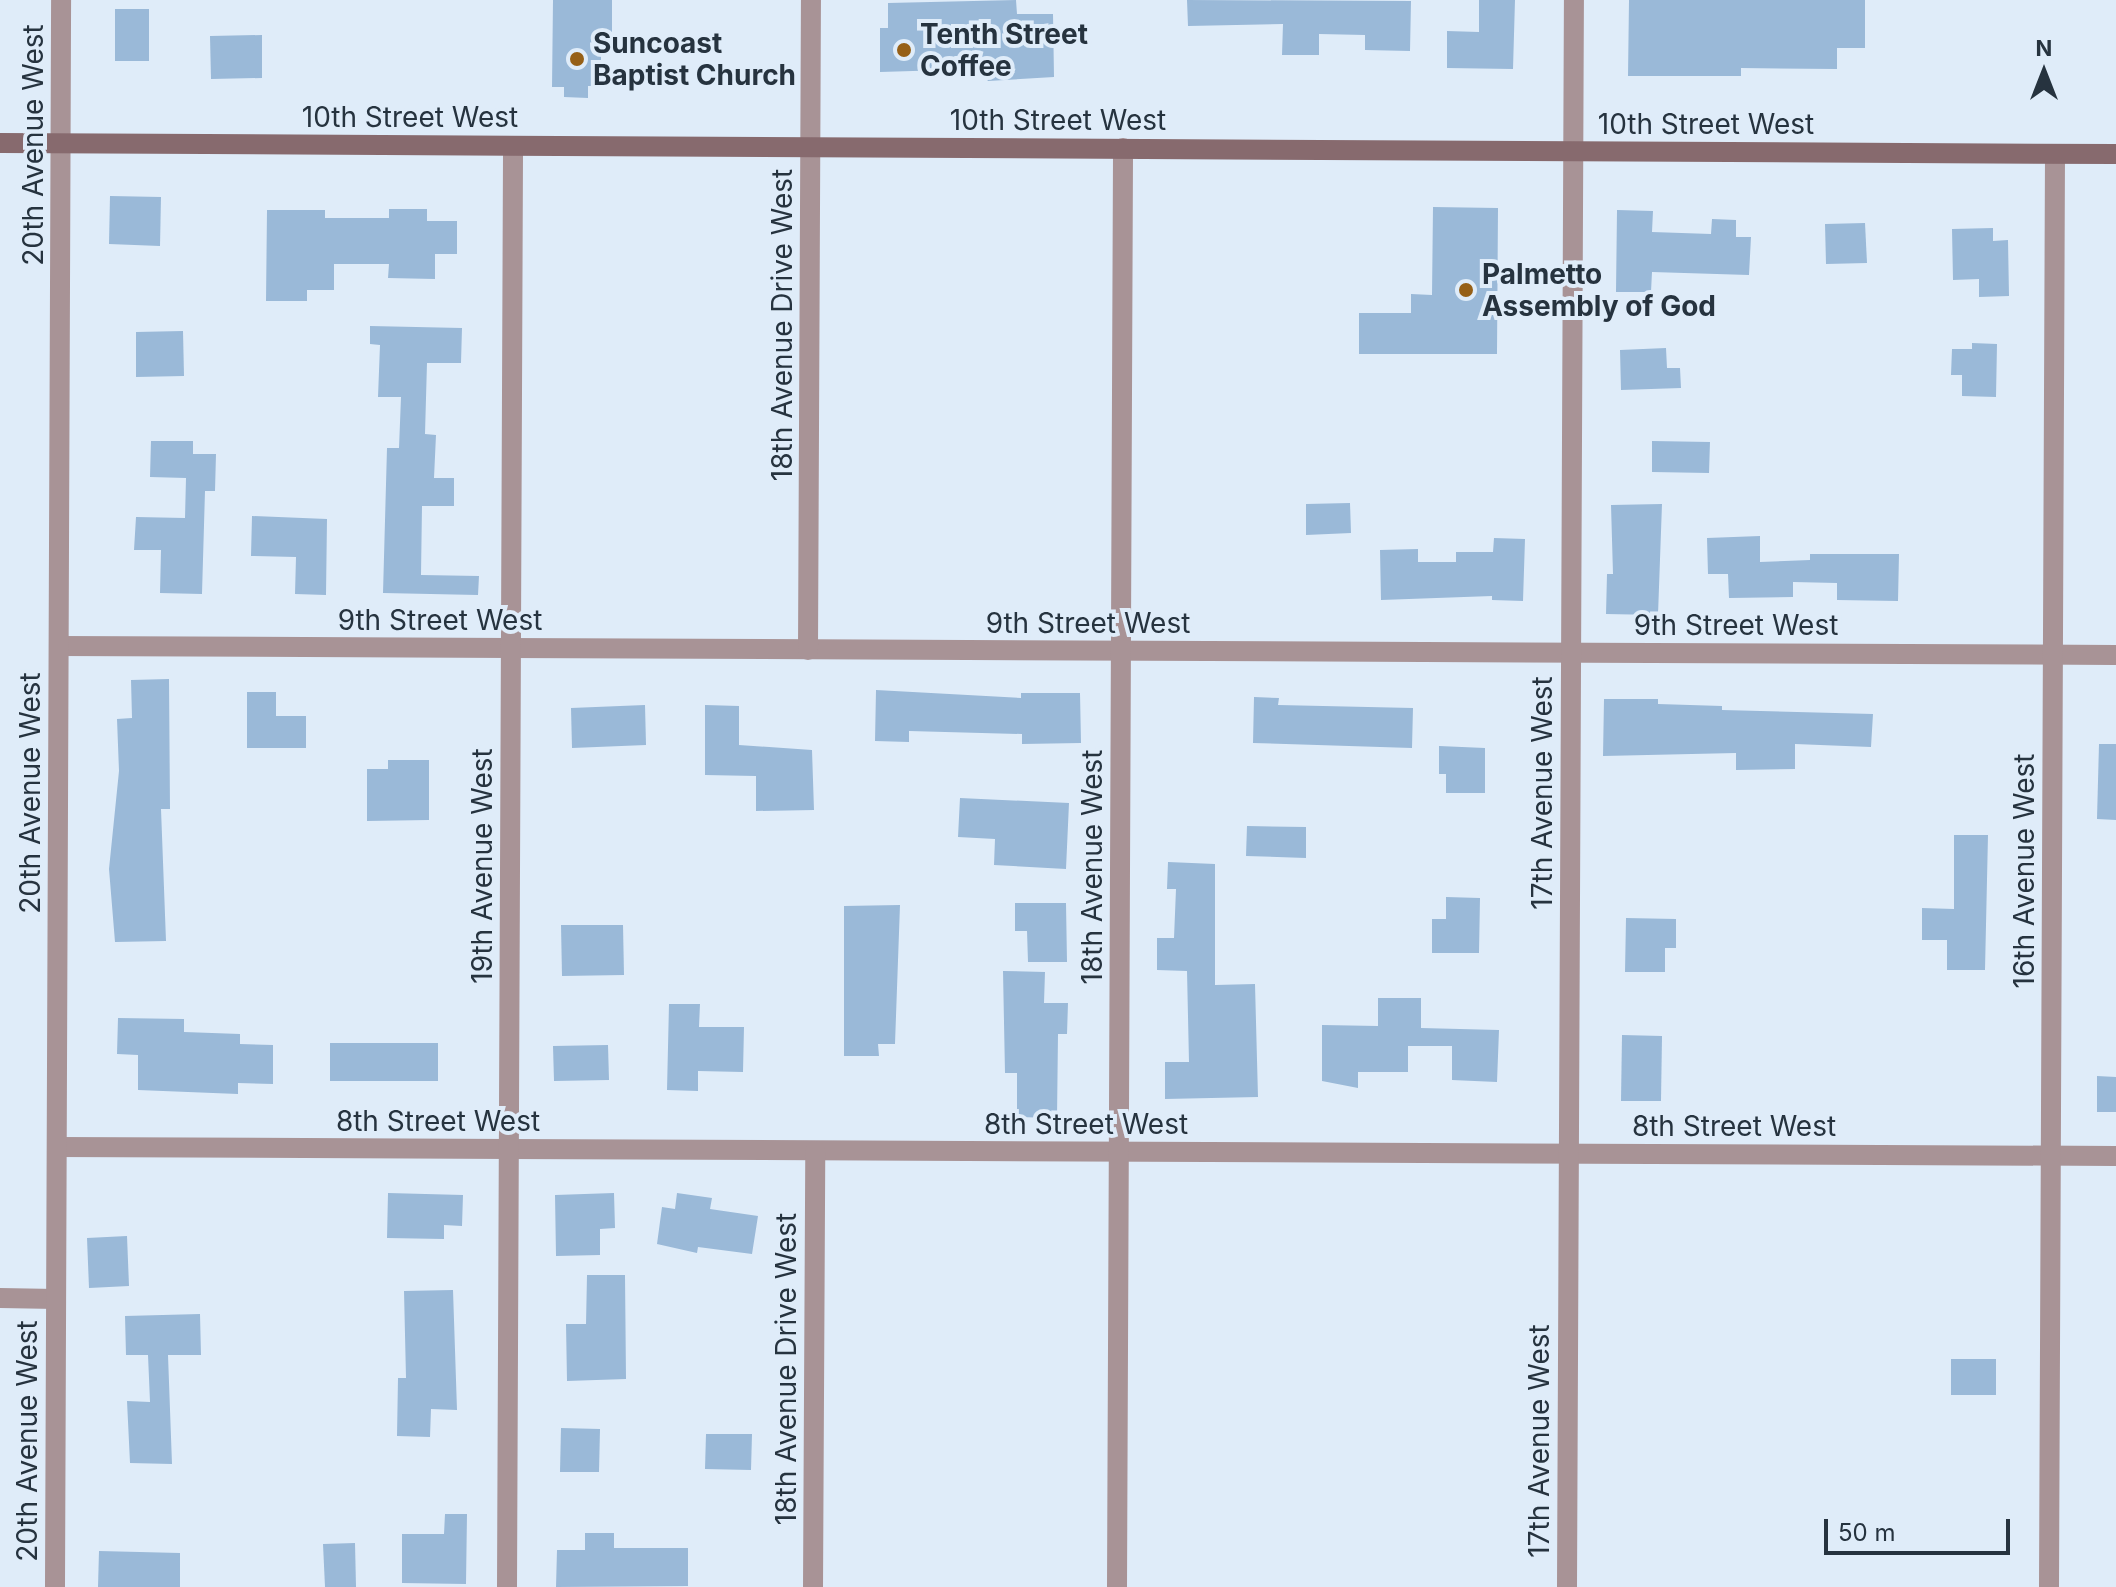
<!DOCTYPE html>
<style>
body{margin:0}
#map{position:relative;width:2116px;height:1587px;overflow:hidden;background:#dfecf9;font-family:Inter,sans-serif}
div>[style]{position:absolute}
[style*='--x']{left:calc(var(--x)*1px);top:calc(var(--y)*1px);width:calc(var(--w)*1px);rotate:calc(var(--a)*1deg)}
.building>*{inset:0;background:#9ab9d8}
.street>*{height:20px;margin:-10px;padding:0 10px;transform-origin:10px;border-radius:10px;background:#a89396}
.secondary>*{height:20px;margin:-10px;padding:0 10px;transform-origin:10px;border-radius:10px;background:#876a6e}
.dots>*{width:22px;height:22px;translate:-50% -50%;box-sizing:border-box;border:4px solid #dfecf9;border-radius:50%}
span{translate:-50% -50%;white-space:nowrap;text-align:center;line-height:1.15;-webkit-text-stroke:8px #dfecf9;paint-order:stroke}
.poi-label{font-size:28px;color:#26333f;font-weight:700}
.left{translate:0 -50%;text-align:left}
.street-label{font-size:28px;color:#26333f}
.north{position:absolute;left:2004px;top:32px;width:80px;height:80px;-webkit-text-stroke:6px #dfecf9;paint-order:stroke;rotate:0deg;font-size:22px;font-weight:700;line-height:32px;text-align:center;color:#26333f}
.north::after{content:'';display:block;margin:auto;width:28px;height:36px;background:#26333f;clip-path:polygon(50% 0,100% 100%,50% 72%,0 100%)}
.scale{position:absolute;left:1824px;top:1519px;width:186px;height:36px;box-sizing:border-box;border:4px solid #26333f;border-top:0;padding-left:10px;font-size:24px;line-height:28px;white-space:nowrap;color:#26333f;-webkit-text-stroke:6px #dfecf9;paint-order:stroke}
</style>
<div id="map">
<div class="building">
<i style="clip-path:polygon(553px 0,612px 0,612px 32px,601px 32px,601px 86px,588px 86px,588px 98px,564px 97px,564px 87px,552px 87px)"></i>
<i style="clip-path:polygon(1016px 0,1017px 14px,1053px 14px,1054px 77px,988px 81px,979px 69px,880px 72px,880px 28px,888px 28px,888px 3px)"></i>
<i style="clip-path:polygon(1187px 0,1411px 1px,1410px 51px,1365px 50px,1365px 35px,1319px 34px,1319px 55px,1282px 55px,1283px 24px,1188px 26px)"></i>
<i style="clip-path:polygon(1479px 0,1515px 0,1513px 69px,1447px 68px,1447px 31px,1479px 32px)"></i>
<i style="clip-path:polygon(1629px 0,1865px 0,1865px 48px,1837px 48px,1837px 69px,1741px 68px,1741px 76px,1628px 76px)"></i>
<i style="clip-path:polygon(115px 9px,149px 9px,149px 61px,115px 61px)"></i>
<i style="clip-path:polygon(262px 35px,262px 78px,211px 79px,210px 36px)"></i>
<i style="clip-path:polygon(110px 196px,161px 197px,160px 246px,109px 244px)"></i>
<i style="clip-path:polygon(1433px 207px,1498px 208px,1497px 354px,1359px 354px,1359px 313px,1411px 313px,1411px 294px,1432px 295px)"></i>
<i style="clip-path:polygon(389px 209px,427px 209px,427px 221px,457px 221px,457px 254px,435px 254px,435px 279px,388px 278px,389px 264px,334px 264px,334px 290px,307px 290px,307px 301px,266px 301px,267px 210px,325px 210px,325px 218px,389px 218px)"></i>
<i style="clip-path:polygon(1617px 210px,1653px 211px,1652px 232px,1711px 234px,1712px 219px,1736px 220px,1736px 237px,1751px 237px,1749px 275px,1652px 272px,1651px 292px,1616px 292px)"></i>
<i style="clip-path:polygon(1865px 223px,1867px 263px,1826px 264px,1825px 224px)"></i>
<i style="clip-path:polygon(1993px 228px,1993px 241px,2008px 240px,2009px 296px,1979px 297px,1979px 279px,1953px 280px,1952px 229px)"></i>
<i style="clip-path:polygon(370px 326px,462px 328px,461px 363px,427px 363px,425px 434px,436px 435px,434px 478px,454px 478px,454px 506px,422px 506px,421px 575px,479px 576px,478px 595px,383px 593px,387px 448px,399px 448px,401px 397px,378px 397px,380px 345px,370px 344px)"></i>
<i style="clip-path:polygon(183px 331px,184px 376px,136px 377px,136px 332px)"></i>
<i style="clip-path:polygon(1972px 343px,1997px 344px,1996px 397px,1962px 396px,1962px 375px,1951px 375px,1952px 349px,1972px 349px)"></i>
<i style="clip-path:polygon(1666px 348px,1667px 368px,1680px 368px,1681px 388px,1621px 390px,1620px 350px)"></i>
<i style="clip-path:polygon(151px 441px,193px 441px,193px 454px,216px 454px,215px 491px,205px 491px,202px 594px,160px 593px,161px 550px,134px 550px,136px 517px,185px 518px,186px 478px,150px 477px)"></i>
<i style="clip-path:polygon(1652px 441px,1710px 442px,1709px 473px,1652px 472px)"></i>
<i style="clip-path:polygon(1350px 503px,1351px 533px,1306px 535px,1306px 504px)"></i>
<i style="clip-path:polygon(1662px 504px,1658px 615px,1606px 614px,1607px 574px,1613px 574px,1611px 505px)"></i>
<i style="clip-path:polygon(252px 516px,327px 519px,326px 595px,295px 594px,296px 557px,251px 556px)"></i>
<i style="clip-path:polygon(1760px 536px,1760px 562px,1810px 560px,1810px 554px,1899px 554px,1898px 601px,1837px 600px,1837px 583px,1793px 582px,1793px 597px,1729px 598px,1728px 574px,1708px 574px,1707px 538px)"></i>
<i style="clip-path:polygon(1494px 538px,1525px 539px,1523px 601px,1492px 600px,1492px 596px,1381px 600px,1380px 550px,1418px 549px,1418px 562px,1456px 562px,1456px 552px,1493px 552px)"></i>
<i style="clip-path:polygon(169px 679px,170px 809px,161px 809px,166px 941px,115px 942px,109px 869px,119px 771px,117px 719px,132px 718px,131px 680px)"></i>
<i style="clip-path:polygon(876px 690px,1021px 698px,1021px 693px,1080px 693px,1081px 743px,1022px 744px,1022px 734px,909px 731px,909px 742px,875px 741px)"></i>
<i style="clip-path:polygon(247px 692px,276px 692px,276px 716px,306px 716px,306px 748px,247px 748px)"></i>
<i style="clip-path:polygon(1254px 697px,1279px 698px,1278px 705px,1413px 708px,1412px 748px,1253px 743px)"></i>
<i style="clip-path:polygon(1604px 699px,1658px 699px,1658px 704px,1722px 706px,1722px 710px,1873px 714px,1871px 747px,1795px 744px,1795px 769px,1736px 770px,1736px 753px,1603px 756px)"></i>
<i style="clip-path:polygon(645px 705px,646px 745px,572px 748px,571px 708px)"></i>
<i style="clip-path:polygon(705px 705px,739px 706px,739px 745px,812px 750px,814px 810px,756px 811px,756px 776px,705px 775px)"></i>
<i style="clip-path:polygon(2099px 744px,2116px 744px,2116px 820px,2097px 819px)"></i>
<i style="clip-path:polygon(1439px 746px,1485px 748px,1485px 793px,1446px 793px,1446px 774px,1439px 774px)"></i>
<i style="clip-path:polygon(388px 760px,429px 760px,429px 820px,367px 821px,367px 769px,388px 769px)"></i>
<i style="clip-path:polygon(960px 798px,1069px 803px,1066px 869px,994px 865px,995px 839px,958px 837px)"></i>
<i style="clip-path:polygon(1247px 826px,1306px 827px,1306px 858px,1246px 856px)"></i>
<i style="clip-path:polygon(1954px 835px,1988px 835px,1985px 970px,1947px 970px,1947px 940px,1922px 940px,1922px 908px,1954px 909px)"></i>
<i style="clip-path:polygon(1168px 862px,1215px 864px,1215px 985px,1255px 984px,1258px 1097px,1165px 1099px,1165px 1062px,1189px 1062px,1187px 971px,1157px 970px,1157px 938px,1174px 938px,1176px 889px,1167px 889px)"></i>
<i style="clip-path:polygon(1446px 897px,1480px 898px,1479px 953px,1432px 953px,1432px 919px,1446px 919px)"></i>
<i style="clip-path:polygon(1015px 903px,1066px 903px,1067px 962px,1028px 962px,1027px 931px,1015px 931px)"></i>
<i style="clip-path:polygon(900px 905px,895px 1044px,878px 1044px,879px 1056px,844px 1056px,844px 906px)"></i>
<i style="clip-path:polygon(1626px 918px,1676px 919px,1676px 948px,1665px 948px,1665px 972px,1625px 972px)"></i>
<i style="clip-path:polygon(561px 925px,623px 925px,624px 975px,562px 976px)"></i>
<i style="clip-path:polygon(1003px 971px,1045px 972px,1044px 1003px,1068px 1003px,1067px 1034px,1058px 1034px,1057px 1118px,1017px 1117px,1017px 1073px,1005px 1073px)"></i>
<i style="clip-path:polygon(1378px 998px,1421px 998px,1421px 1028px,1499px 1030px,1497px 1082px,1452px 1080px,1452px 1046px,1408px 1046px,1408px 1072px,1358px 1072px,1358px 1088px,1322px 1081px,1322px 1025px,1378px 1026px)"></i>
<i style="clip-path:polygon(669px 1004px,700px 1004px,699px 1027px,744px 1027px,743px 1072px,698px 1071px,698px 1091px,667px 1090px)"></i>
<i style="clip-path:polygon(118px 1018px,184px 1019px,184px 1032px,240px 1034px,240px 1044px,273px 1045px,273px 1084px,238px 1083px,238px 1094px,138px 1090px,138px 1055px,117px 1054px)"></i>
<i style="clip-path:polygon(1622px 1035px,1662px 1036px,1661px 1101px,1621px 1101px)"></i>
<i style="clip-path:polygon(330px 1043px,438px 1043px,438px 1081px,330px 1081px)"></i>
<i style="clip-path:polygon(608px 1045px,609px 1080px,554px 1081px,553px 1046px)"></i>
<i style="clip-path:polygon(2097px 1076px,2116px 1077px,2116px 1112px,2097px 1112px)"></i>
<i style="clip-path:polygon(388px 1193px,463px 1195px,462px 1226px,444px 1225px,444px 1239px,387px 1238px)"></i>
<i style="clip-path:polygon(614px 1193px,615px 1228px,600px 1229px,600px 1255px,556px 1256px,555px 1195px)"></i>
<i style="clip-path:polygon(677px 1193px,712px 1198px,710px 1209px,758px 1216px,752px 1254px,698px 1247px,697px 1253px,657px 1244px,662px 1207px,675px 1209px)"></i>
<i style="clip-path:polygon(127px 1236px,129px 1286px,89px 1288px,87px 1238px)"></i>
<i style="clip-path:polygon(587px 1275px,625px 1275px,626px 1379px,567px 1381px,566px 1324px,586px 1324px)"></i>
<i style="clip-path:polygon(453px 1290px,457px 1410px,431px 1409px,430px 1437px,397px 1436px,398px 1378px,406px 1378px,404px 1291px)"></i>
<i style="clip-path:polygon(200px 1314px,201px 1355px,168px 1355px,172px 1464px,130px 1463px,127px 1401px,150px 1402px,148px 1355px,126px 1355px,125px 1316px)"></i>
<i style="clip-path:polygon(1951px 1359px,1996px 1359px,1996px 1395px,1951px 1395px)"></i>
<i style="clip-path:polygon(561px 1428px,600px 1429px,599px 1472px,560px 1472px)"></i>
<i style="clip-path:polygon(706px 1434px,752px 1434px,751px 1470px,705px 1469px)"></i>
<i style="clip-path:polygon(445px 1514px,467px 1514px,466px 1584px,402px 1583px,402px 1534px,444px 1534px)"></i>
<i style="clip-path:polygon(585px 1533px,614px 1533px,614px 1548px,688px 1548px,688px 1586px,556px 1587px,557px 1550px,585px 1550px)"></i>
<i style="clip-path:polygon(355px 1543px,356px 1587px,325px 1587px,323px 1544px)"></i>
<i style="clip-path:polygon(99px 1551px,180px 1553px,180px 1587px,98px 1587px)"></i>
</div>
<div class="street">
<i style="--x:59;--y:646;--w:2057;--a:0.25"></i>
<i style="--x:808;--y:650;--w:650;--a:-89.74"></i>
<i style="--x:57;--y:1147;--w:2059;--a:0.25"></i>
<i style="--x:0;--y:1298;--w:56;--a:1"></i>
<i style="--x:55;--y:1587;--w:1587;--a:-89.78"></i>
<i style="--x:507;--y:1587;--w:1441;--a:-89.76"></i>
<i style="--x:813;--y:1587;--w:436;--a:-89.7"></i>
<i style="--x:1117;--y:1587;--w:1439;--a:-89.76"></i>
<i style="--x:1567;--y:1587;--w:1587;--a:-89.75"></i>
<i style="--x:2049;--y:1587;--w:1433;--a:-89.76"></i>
</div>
<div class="secondary">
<i style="--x:0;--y:143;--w:2116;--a:0.3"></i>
</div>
<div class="dots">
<i style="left:904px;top:50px;background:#966017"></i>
<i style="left:577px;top:59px;background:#966017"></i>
<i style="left:1466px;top:290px;background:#966017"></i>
</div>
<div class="poi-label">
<span class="left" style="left:920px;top:50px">Tenth Street<br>Coffee</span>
<span class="left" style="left:593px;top:59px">Suncoast<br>Baptist Church</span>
<span class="left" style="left:1482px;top:290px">Palmetto<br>Assembly of God</span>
</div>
<div class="street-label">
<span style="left:410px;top:117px">10th Street West</span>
<span style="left:1058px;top:120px">10th Street West</span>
<span style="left:1706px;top:124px">10th Street West</span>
<span style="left:33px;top:145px;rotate:-90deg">20th Avenue West</span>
<span style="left:782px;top:325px;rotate:-90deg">18th Avenue Drive West</span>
<span style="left:440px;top:620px">9th Street West</span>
<span style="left:1088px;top:623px">9th Street West</span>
<span style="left:1736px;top:625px">9th Street West</span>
<span style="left:30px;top:793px;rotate:-90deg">20th Avenue West</span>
<span style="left:1542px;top:793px;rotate:-90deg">17th Avenue West</span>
<span style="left:482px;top:866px;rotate:-90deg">19th Avenue West</span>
<span style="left:1092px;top:867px;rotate:-90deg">18th Avenue West</span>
<span style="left:2024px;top:871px;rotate:-90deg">16th Avenue West</span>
<span style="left:438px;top:1121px">8th Street West</span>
<span style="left:1086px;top:1124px">8th Street West</span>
<span style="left:1734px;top:1126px">8th Street West</span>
<span style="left:786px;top:1369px;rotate:-90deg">18th Avenue Drive West</span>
<span style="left:27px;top:1441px;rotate:-90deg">20th Avenue West</span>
<span style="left:1539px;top:1441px;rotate:-90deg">17th Avenue West</span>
</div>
<div class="north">N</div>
<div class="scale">50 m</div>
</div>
